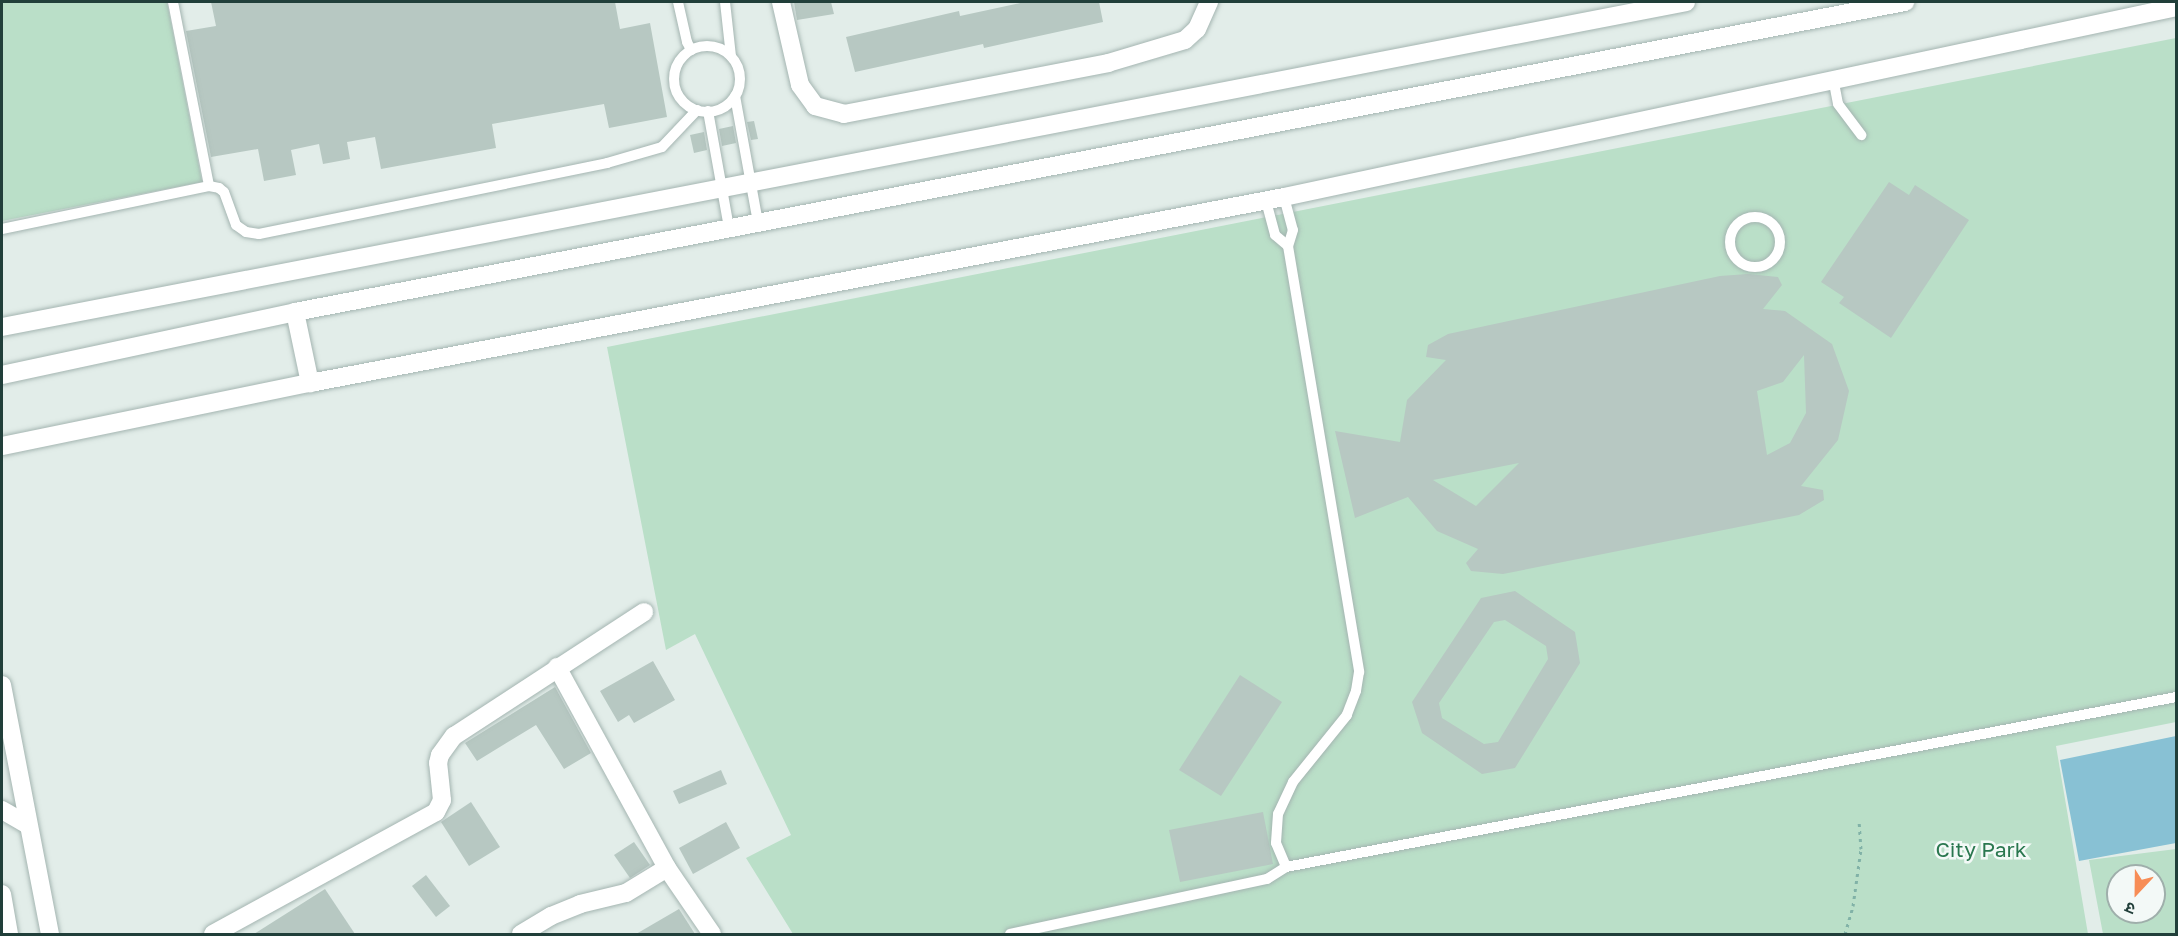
<!DOCTYPE html>
<meta charset="utf-8">
<style>
body{margin:0}
#map{position:relative;width:2178px;height:936px;overflow:hidden;background:#e2ede9;font-family:"Golos Text","Noto Sans Devanagari",sans-serif}
div>[style]{position:absolute}
[style*='--x']{left:calc(var(--x)*1px);top:calc(var(--y)*1px);width:calc(var(--w)*1px);rotate:calc(var(--a)*1deg)}
.green>*{inset:0;background:#badfc8}
.water>*{inset:0;background:#88c1d4}
.building>*{inset:0;background:#b7c8c2}
.path>*{height:3px;margin-top:-1.5px;transform-origin:0;background:repeating-linear-gradient(90deg,#81b2a7 0 3px,transparent 0 7.5px)}
.roads{filter:drop-shadow(0 0 2px #a4b5b1) drop-shadow(0 0 2px #a4b5b1)}
.lane>*{height:10px;margin:-5px;padding:0 5px;transform-origin:5px;border-radius:5px;background:#fff}
.lane>.ring{margin:-5px;padding:0;box-sizing:content-box;background:none;border:10px solid #fff;border-radius:50%}
.street>*{height:18px;margin:-9px;padding:0 9px;transform-origin:9px;border-radius:9px;background:#fff}
.secondary>*{height:18px;margin:-9px;padding:0 9px;transform-origin:9px;border-radius:9px;background:#fff}
span{translate:-50% -50%;white-space:nowrap;text-align:center;line-height:1.15;-webkit-text-stroke:5px #f3f9f7;paint-order:stroke}
.park-label{font-size:21px;color:#2a774f}
.frame{position:absolute;inset:0;border:3px solid #213f3a;pointer-events:none}
.north{position:absolute;left:2106px;top:864px;width:60px;height:60px;box-sizing:border-box;background:#f3f9f7;border:2px solid #9fafab;border-radius:50%;rotate:202deg;font-size:16px;font-weight:700;line-height:24px;text-align:center;color:#213f3a}
.north::after{content:'';display:block;margin:auto;width:21px;height:27px;background:#f78d56;clip-path:polygon(50% 0,100% 100%,50% 72%,0 100%)}
</style>
<div id="map">
<div class="green">
<i style="clip-path:polygon(2px 2px,167px 2px,202px 182px,2px 221px)"></i>
<i style="clip-path:polygon(2176px 38px,2176px 722px,2056px 746px,2088px 934px,793px 934px,746px 858px,791px 835px,695px 634px,666px 650px,607px 347px)"></i>
<i style="clip-path:polygon(evenodd,2176px 849px,2176px 934px,2103px 934px,2089px 860px,2176px 849px,2118px 876px,2154px 876px,2154px 912px,2118px 912px,2118px 876px)"></i>
</div>
<div class="water">
<i style="clip-path:polygon(2176px 736px,2176px 843px,2079px 861px,2060px 760px)"></i>
</div>
<div class="building">
<i style="clip-path:polygon(211px 2px,615px 2px,620px 29px,650px 23px,667px 117px,609px 128px,604px 104px,492px 124px,496px 148px,381px 169px,375px 137px,347px 142px,350px 159px,323px 164px,319px 144px,291px 150px,296px 175px,264px 181px,258px 149px,211px 157px,186px 31px,216px 26px)"></i>
<i style="clip-path:polygon(794px 2px,831px 2px,834px 14px,797px 20px)"></i>
<i style="clip-path:polygon(1025px 2px,1099px 2px,1103px 22px,984px 48px,983px 44px,855px 72px,846px 37px,959px 11px,960px 16px)"></i>
<i style="clip-path:polygon(754px 121px,758px 139px,751px 140px,747px 122px)"></i>
<i style="clip-path:polygon(733px 126px,736px 143px,722px 146px,719px 129px)"></i>
<i style="clip-path:polygon(704px 132px,707px 150px,694px 153px,690px 135px)"></i>
<i style="clip-path:polygon(1889px 182px,1909px 195px,1915px 185px,1969px 220px,1891px 338px,1839px 303px,1844px 297px,1821px 282px)"></i>
<i style="clip-path:polygon(evenodd,1748px 274px,1778px 277px,1782px 285px,1763px 309px,1785px 311px,1832px 344px,1849px 391px,1838px 440px,1801px 486px,1823px 490px,1824px 500px,1799px 515px,1503px 574px,1471px 571px,1466px 563px,1478px 549px,1437px 531px,1408px 497px,1355px 518px,1335px 431px,1400px 442px,1407px 400px,1446px 360px,1426px 357px,1428px 345px,1448px 334px,1720px 276px,1748px 274px,1804px 355px,1806px 413px,1790px 443px,1767px 455px,1757px 391px,1783px 382px,1804px 355px,1748px 274px,1519px 463px,1476px 506px,1433px 480px,1519px 463px)"></i>
<i style="clip-path:polygon(evenodd,1515px 591px,1575px 632px,1580px 663px,1515px 768px,1482px 774px,1422px 733px,1412px 702px,1481px 598px,1515px 591px,1505px 620px,1546px 646px,1548px 659px,1498px 742px,1484px 744px,1442px 718px,1439px 703px,1494px 622px,1505px 620px)"></i>
<i style="clip-path:polygon(653px 661px,675px 700px,634px 723px,629px 715px,618px 722px,600px 691px)"></i>
<i style="clip-path:polygon(1240px 675px,1282px 702px,1221px 796px,1179px 770px)"></i>
<i style="clip-path:polygon(555px 687px,591px 753px,564px 769px,536px 725px,477px 761px,465px 743px)"></i>
<i style="clip-path:polygon(721px 770px,727px 784px,679px 804px,673px 791px)"></i>
<i style="clip-path:polygon(471px 802px,500px 847px,469px 866px,441px 822px)"></i>
<i style="clip-path:polygon(1263px 812px,1273px 864px,1180px 882px,1169px 830px)"></i>
<i style="clip-path:polygon(726px 822px,740px 848px,693px 874px,679px 848px)"></i>
<i style="clip-path:polygon(634px 842px,650px 865px,630px 878px,614px 855px)"></i>
<i style="clip-path:polygon(426px 875px,450px 906px,436px 917px,412px 886px)"></i>
<i style="clip-path:polygon(325px 889px,355px 934px,254px 934px)"></i>
<i style="clip-path:polygon(679px 909px,695px 934px,636px 934px)"></i>
</div>
<div class="path">
<i style="--x:1845;--y:934;--w:29;--a:-74"></i>
<i style="--x:1853;--y:906;--w:58;--a:-82"></i>
<i style="--x:1861;--y:849;--w:27;--a:-94"></i>
</div>
<div class="roads">
<div class="lane">
<i style="--x:173;--y:2;--w:187;--a:78.9"></i>
<i style="--x:678;--y:2;--w:41;--a:77.3"></i>
<i style="--x:687;--y:42;--w:9;--a:63"></i>
<i style="--x:725;--y:2;--w:54;--a:83.7"></i>
<i class="ring" style="left:674px;top:46px;width:56px;height:56px"></i>
<i style="--x:1833;--y:78;--w:26;--a:79"></i>
<i style="--x:1838;--y:104;--w:39;--a:53"></i>
<i style="--x:735;--y:96;--w:129;--a:79.7"></i>
<i style="--x:708;--y:111;--w:119;--a:79.8"></i>
<i style="--x:1284;--y:197;--w:34;--a:75"></i>
<i style="--x:1293;--y:230;--w:17;--a:107"></i>
<i style="--x:1288;--y:246;--w:432;--a:80.5"></i>
<i style="--x:1359;--y:672;--w:19;--a:99"></i>
<i style="--x:1356;--y:691;--w:26;--a:111"></i>
<i style="--x:1347;--y:715;--w:86;--a:128.9"></i>
<i style="--x:1293;--y:782;--w:35;--a:115"></i>
<i style="--x:1278;--y:814;--w:29;--a:94"></i>
<i style="--x:1276;--y:843;--w:26;--a:67"></i>
<i style="--x:1266;--y:201;--w:35;--a:75"></i>
<i style="--x:1275;--y:235;--w:17;--a:40"></i>
<i class="ring" style="left:1730px;top:217px;width:40px;height:40px"></i>
<i style="--x:2;--y:229;--w:211;--a:-11.7"></i>
<i style="--x:209;--y:186;--w:10;--a:11"></i>
<i style="--x:219;--y:188;--w:6;--a:39"></i>
<i style="--x:224;--y:192;--w:35;--a:70"></i>
<i style="--x:236;--y:225;--w:12;--a:35"></i>
<i style="--x:246;--y:232;--w:13;--a:9"></i>
<i style="--x:259;--y:234;--w:355;--a:-11.5"></i>
<i style="--x:607;--y:163;--w:57;--a:-16.2"></i>
<i style="--x:662;--y:147;--w:51;--a:-46.6"></i>
<i style="--x:1010;--y:934;--w:263;--a:-12.1"></i>
<i style="--x:1267;--y:879;--w:22;--a:-32"></i>
<i style="--x:1286;--y:867;--w:906;--a:-10.81"></i>
</div>
<div class="street">
<i style="--x:781;--y:2;--w:85;--a:77.1"></i>
<i style="--x:800;--y:85;--w:26;--a:54"></i>
<i style="--x:815;--y:106;--w:30;--a:15"></i>
<i style="--x:844;--y:114;--w:269;--a:-10.9"></i>
<i style="--x:1108;--y:63;--w:80;--a:-16.6"></i>
<i style="--x:1185;--y:40;--w:16;--a:-43"></i>
<i style="--x:1197;--y:29;--w:30;--a:-66"></i>
<i style="--x:295;--y:312;--w:73;--a:78.1"></i>
<i style="--x:2;--y:446;--w:314;--a:-11.6"></i>
<i style="--x:310;--y:383;--w:992;--a:-10.81"></i>
<i style="--x:1284;--y:197;--w:912;--a:-12.02"></i>
<i style="--x:557;--y:667;--w:229;--a:61.3"></i>
<i style="--x:667;--y:868;--w:80;--a:55.7"></i>
<i style="--x:2;--y:685;--w:254;--a:79.1"></i>
<i style="--x:2;--y:810;--w:30;--a:30"></i>
<i style="--x:213;--y:934;--w:254;--a:-28.7"></i>
<i style="--x:436;--y:812;--w:13;--a:-63"></i>
<i style="--x:442;--y:800;--w:37;--a:-96"></i>
<i style="--x:438;--y:763;--w:8;--a:-76"></i>
<i style="--x:440;--y:755;--w:24;--a:-54"></i>
<i style="--x:454;--y:736;--w:227;--a:-33.1"></i>
<i style="--x:521;--y:934;--w:35;--a:-31"></i>
<i style="--x:551;--y:916;--w:31;--a:-22"></i>
<i style="--x:580;--y:904;--w:47;--a:-13.4"></i>
<i style="--x:626;--y:893;--w:48;--a:-31.4"></i>
</div>
<div class="secondary">
<i style="--x:2;--y:327;--w:1715;--a:-10.92"></i>
<i style="--x:2;--y:375;--w:300;--a:-12.1"></i>
<i style="--x:295;--y:312;--w:1640;--a:-10.9"></i>
<i style="--x:2;--y:894;--w:41;--a:80.1"></i>
</div>
</div>
<div class="park-label">
<span style="left:1981px;top:849px">City Park</span>
</div>
<div class="frame"></div>
<div class="north">उ</div>
</div>
